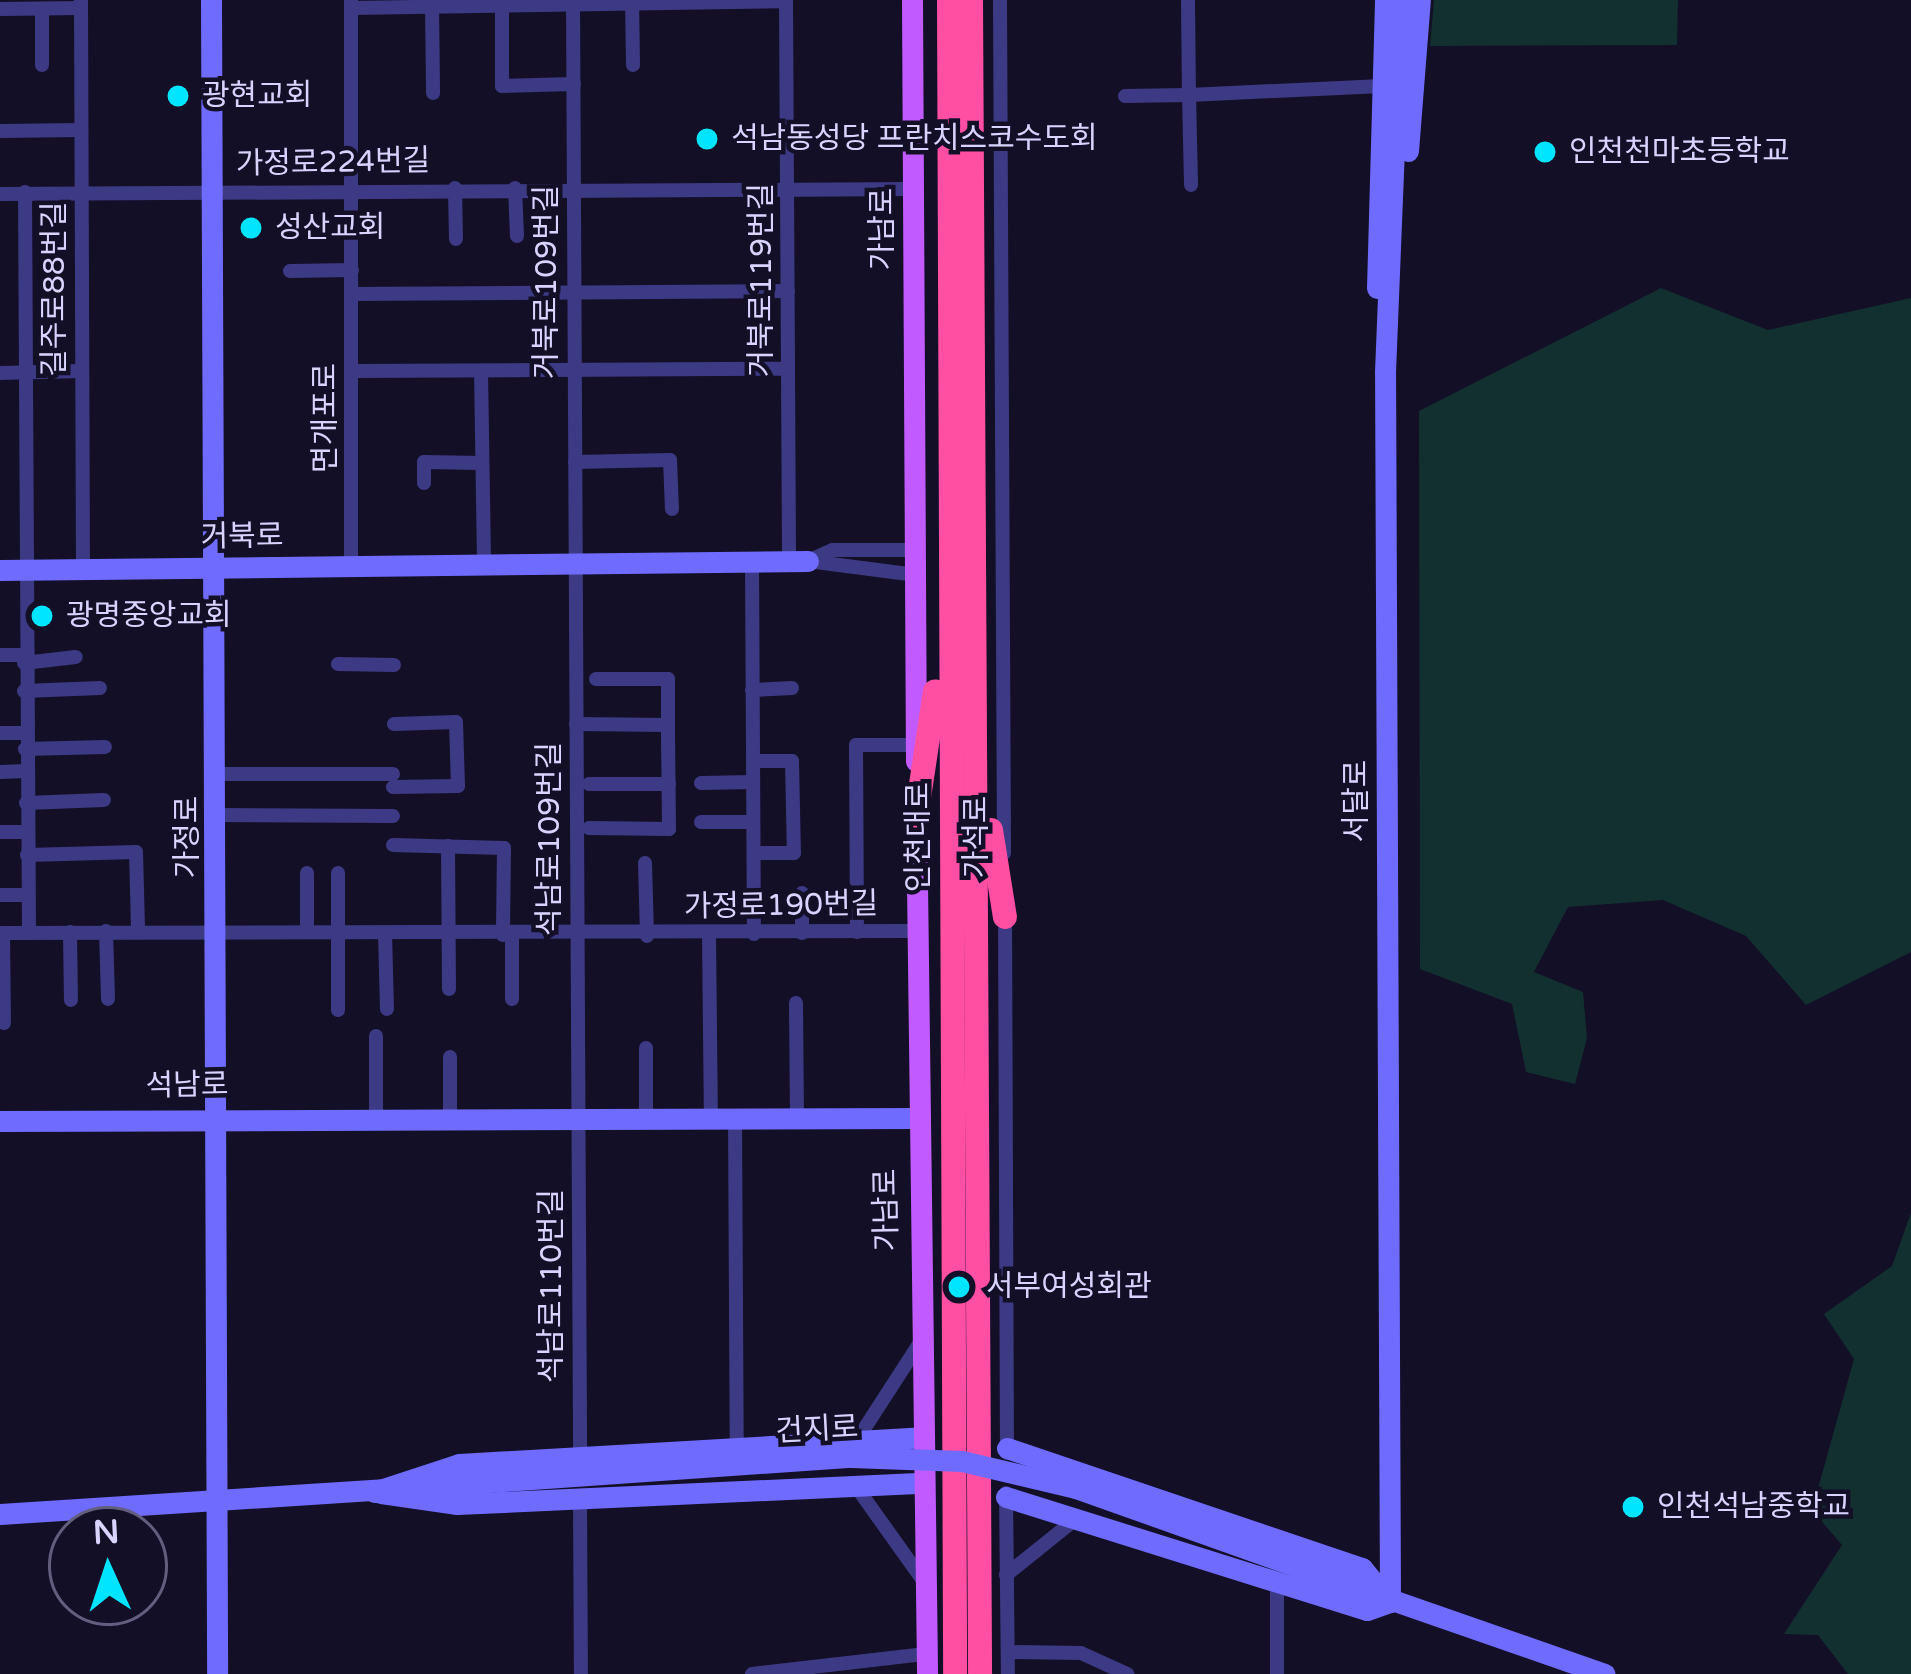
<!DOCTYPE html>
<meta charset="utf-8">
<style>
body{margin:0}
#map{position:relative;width:1911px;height:1674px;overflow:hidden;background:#130f26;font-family:"Varela Round","Noto Sans KR",sans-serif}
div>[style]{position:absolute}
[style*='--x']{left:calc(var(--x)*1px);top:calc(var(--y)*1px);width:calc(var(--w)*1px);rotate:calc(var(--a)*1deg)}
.green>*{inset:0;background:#12302f}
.street>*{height:14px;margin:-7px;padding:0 7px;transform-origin:7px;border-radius:7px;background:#3d3a85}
.secondary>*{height:21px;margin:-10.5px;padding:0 10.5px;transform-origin:10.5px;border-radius:10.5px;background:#6f6bff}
.primary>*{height:21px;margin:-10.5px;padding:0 10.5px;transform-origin:10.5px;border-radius:10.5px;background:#c25bff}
.highway>*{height:24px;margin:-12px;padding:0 12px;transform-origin:12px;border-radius:12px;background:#ff4fa3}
.secondary-bridge>*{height:21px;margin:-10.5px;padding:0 10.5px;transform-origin:10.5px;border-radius:10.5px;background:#6f6bff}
.dots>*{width:33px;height:33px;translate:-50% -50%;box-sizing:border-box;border:6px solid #130f26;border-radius:50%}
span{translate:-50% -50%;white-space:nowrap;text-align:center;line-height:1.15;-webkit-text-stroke:9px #130f26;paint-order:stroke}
.poi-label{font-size:30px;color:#d9d4ff}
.left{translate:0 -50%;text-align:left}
.street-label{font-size:30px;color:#d9d4ff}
.north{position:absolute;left:48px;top:1506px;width:120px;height:120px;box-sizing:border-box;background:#130f26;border:3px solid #625e7d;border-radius:50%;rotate:357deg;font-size:33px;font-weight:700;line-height:48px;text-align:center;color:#d9d4ff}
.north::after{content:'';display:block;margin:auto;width:42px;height:54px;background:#00e5ff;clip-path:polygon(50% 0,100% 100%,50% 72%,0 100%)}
</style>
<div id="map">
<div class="green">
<i style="clip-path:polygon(1434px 0,1678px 0,1677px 45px,1430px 46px)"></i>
<i style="clip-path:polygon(1661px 288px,1768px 330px,1911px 298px,1911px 952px,1806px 1005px,1746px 936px,1663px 900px,1568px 907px,1534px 972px,1583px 992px,1587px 1038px,1575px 1084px,1526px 1072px,1512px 1004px,1420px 969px,1419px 411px)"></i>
<i style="clip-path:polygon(1911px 1213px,1911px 1674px,1848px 1674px,1818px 1635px,1784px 1634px,1842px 1545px,1812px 1510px,1854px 1359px,1824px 1314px,1892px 1266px)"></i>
</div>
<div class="street">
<i style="--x:81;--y:0;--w:569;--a:89.8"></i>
<i style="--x:351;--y:0;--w:566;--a:90"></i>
<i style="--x:573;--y:0;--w:1457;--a:89.72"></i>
<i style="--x:632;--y:0;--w:65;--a:89.1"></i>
<i style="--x:786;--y:0;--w:560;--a:89.69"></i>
<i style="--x:1000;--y:0;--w:853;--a:89.73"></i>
<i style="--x:1188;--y:2;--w:93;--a:89.4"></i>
<i style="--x:1189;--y:95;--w:193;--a:-2.7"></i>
<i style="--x:502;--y:5;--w:81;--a:90"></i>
<i style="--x:502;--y:86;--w:72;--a:-1.6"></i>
<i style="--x:432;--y:6;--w:87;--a:89.3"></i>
<i style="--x:351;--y:8;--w:435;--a:-0.9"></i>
<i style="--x:0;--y:9;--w:81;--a:-0.7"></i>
<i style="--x:42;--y:9;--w:56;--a:90"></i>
<i style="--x:1125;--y:96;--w:64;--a:-0.9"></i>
<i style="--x:1189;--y:95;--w:90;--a:88.7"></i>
<i style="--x:0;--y:131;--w:81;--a:-0.7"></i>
<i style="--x:455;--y:188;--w:51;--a:88.9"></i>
<i style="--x:515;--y:188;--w:48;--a:87.6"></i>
<i style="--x:25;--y:192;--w:741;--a:89.69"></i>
<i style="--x:0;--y:194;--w:913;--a:-0.31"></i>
<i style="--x:290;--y:271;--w:62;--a:-0.9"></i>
<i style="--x:353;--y:294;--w:435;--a:-0.4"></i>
<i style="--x:353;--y:371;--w:435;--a:-0.3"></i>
<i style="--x:481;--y:371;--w:193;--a:89.1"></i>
<i style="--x:0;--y:373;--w:82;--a:-1.4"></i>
<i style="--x:575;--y:462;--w:95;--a:-1.2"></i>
<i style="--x:670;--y:460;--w:49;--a:87.7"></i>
<i style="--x:424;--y:483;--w:21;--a:-90"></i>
<i style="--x:424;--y:462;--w:58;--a:1"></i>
<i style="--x:752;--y:561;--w:373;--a:89.7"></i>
<i style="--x:808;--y:561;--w:27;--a:-24"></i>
<i style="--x:833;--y:550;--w:82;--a:0"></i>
<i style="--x:808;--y:561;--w:109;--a:7.4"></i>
<i style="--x:0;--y:655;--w:23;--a:0"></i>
<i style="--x:24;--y:663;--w:52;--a:-6.6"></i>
<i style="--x:338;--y:664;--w:56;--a:1"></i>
<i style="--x:752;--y:690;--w:40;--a:-2.9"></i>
<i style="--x:24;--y:691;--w:76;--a:-2.3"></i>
<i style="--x:576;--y:724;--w:92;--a:0.6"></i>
<i style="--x:668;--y:725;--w:46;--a:-90"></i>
<i style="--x:668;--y:679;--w:72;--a:180"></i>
<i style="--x:0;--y:733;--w:25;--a:0"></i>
<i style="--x:25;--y:749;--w:80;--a:-1.4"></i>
<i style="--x:753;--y:761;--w:39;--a:0"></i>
<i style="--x:792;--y:761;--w:92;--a:88.8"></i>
<i style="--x:794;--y:853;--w:40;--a:180"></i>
<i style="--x:0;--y:772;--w:26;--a:-2"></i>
<i style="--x:217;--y:774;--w:176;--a:0"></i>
<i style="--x:701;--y:783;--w:52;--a:-1.1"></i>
<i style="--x:589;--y:784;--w:80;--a:0"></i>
<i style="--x:393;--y:787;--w:65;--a:-0.9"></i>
<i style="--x:458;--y:786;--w:64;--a:-91.8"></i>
<i style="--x:456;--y:722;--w:62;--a:178.2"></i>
<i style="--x:26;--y:803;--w:78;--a:-2.2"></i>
<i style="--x:217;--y:815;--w:176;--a:0.3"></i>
<i style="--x:701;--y:822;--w:52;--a:0"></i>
<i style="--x:589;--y:828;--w:80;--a:0.7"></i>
<i style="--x:669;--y:829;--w:104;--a:-90.6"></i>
<i style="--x:0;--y:832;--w:27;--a:0"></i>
<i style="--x:393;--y:845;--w:111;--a:1.5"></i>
<i style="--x:504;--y:848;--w:87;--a:90.7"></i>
<i style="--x:448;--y:846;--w:143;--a:89.6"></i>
<i style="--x:27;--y:855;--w:109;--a:-1.6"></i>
<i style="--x:136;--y:852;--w:79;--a:88.5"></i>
<i style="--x:645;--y:863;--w:73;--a:88.4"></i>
<i style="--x:0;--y:895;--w:28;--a:0"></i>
<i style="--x:1005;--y:911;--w:542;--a:89.79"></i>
<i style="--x:307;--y:930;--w:57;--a:-90"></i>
<i style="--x:106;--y:931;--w:68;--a:88.3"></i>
<i style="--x:70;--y:932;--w:68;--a:89.2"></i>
<i style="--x:857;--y:932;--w:187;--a:-90.3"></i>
<i style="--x:856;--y:745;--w:60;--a:0"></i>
<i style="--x:0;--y:933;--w:916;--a:-0.13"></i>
<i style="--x:3;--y:933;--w:90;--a:89.4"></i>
<i style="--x:385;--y:933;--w:76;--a:88.5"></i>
<i style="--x:802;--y:933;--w:40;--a:-90"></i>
<i style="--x:709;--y:935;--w:180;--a:89.4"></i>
<i style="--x:512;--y:999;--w:63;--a:-90"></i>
<i style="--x:796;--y:1003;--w:113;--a:89.5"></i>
<i style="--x:338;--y:1010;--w:137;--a:-90"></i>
<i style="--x:376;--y:1036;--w:79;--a:90"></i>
<i style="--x:646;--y:1048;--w:67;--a:90"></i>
<i style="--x:450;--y:1057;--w:58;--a:90"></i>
<i style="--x:735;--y:1116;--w:331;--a:89.7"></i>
<i style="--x:857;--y:1440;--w:114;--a:-57.1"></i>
<i style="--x:855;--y:1485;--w:120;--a:54.5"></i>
<i style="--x:1006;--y:1493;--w:181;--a:89.4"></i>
<i style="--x:580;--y:1498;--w:176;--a:89.7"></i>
<i style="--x:1006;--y:1575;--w:91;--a:-38.8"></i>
<i style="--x:1277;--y:1584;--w:90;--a:90"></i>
<i style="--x:1008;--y:1652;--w:73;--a:0.8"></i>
<i style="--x:1081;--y:1653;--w:51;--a:24.5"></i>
<i style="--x:752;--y:1674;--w:175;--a:-6.6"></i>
</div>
<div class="secondary">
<i style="--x:211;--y:0;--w:1674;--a:89.79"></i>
<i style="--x:1408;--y:151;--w:151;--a:-85.5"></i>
<i style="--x:1377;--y:288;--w:288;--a:-88.4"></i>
<i style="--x:0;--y:570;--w:808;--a:-0.64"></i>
<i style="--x:0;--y:1121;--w:916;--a:-0.19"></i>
<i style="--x:1007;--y:1448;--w:375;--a:18.7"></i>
<i style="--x:1362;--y:1568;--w:44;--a:50.5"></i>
<i style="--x:374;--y:1492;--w:89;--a:-18.2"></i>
<i style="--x:459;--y:1464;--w:464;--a:-3.3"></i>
<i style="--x:381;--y:1493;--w:77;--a:8.2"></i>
<i style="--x:457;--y:1504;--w:466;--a:-2.6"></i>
<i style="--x:1006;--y:1497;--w:378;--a:17.4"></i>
<i style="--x:1367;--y:1610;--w:24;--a:-19"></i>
<i style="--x:0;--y:1514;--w:461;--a:-3.7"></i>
<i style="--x:1306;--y:1570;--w:316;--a:19.2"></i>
<i style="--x:1390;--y:1602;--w:1230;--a:-90.23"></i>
<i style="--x:1385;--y:372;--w:372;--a:-87.7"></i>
</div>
<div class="primary">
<i style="--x:912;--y:0;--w:761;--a:89.7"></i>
<i style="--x:916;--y:805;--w:869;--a:89.27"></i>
</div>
<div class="highway">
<i style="--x:949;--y:0;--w:1674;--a:89.79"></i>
<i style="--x:971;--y:0;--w:1674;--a:89.69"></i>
<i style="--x:916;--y:818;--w:128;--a:-81.5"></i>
<i style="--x:991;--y:830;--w:88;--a:80.9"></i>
</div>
<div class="secondary-bridge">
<i style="--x:460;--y:1484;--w:392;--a:-4"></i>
<i style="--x:851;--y:1457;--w:111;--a:2.1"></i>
<i style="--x:962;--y:1461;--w:117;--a:13.3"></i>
<i style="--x:1076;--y:1488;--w:244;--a:19.6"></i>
</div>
<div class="dots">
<i style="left:178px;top:96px;background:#00e5ff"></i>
<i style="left:707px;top:139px;background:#00e5ff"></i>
<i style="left:1545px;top:152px;background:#00e5ff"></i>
<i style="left:251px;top:228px;background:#00e5ff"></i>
<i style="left:42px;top:616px;background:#00e5ff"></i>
<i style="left:959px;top:1287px;background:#00e5ff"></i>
<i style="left:1633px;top:1507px;background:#00e5ff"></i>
</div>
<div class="poi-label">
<span class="left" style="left:202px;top:96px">광현교회</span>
<span class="left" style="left:731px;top:139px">석남동성당 프란치스코수도회</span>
<span class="left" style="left:1569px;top:152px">인천천마초등학교</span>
<span class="left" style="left:275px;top:228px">성산교회</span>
<span class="left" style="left:66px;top:616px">광명중앙교회</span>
<span class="left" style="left:986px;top:1287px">서부여성회관</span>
<span class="left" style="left:1657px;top:1507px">인천석남중학교</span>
</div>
<div class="street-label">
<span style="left:333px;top:163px;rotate:-1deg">가정로224번길</span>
<span style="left:883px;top:229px;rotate:-90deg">가남로</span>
<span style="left:762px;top:280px;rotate:-90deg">거북로119번길</span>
<span style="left:547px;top:282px;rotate:-90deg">거북로109번길</span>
<span style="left:55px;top:289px;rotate:-90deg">길주로88번길</span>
<span style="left:326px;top:418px;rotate:-90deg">면개포로</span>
<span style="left:242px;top:537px;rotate:-1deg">거북로</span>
<span style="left:1357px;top:801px;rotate:-90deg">서달로</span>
<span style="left:188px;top:837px;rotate:-90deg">가정로</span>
<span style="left:919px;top:837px;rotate:-90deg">인천대로</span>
<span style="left:977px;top:837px;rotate:-90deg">가석로</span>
<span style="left:550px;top:839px;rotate:-90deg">석남로109번길</span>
<span style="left:781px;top:906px;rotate:-1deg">가정로190번길</span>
<span style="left:187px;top:1086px;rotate:-1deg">석남로</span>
<span style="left:887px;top:1210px;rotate:-91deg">가남로</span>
<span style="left:552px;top:1286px;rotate:-90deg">석남로110번길</span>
<span style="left:817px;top:1430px;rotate:-3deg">건지로</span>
</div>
<div class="north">N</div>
</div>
